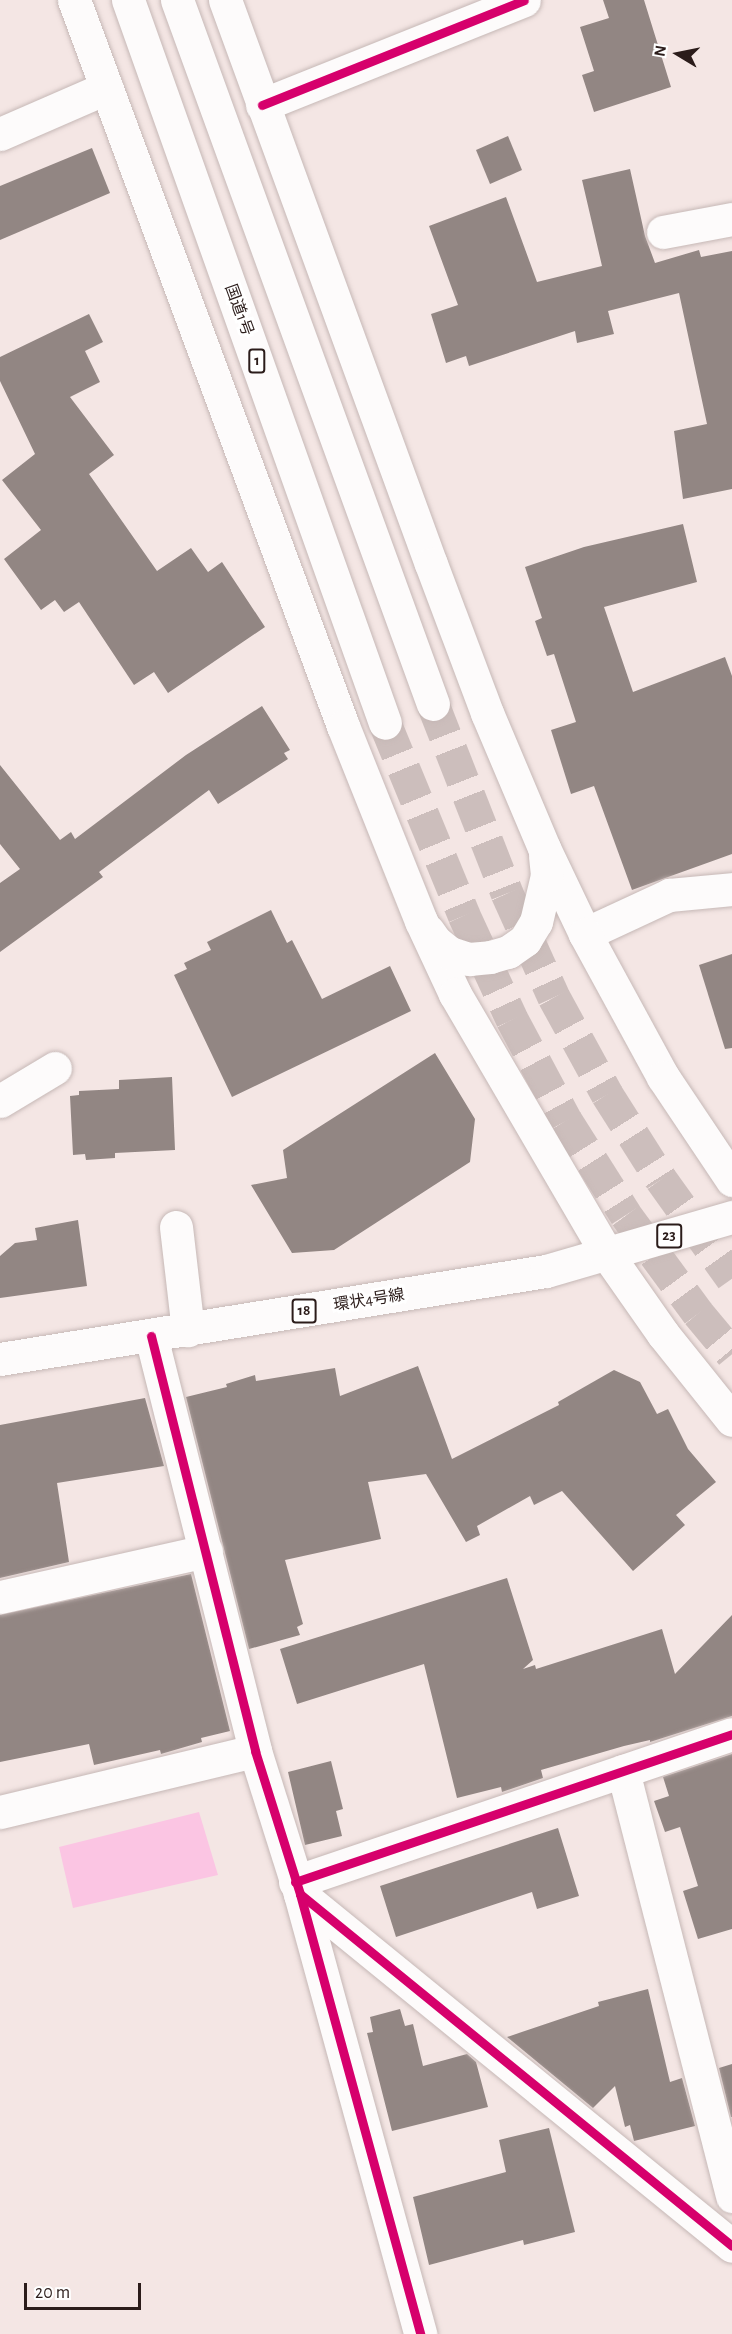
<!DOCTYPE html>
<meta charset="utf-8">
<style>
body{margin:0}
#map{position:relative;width:732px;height:2334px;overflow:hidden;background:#f4e6e4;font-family:"Alegreya Sans","Noto Sans JP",sans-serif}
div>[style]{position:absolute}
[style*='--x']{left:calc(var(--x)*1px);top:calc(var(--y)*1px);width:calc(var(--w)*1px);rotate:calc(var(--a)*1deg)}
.water>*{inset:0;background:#fbc5e3}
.building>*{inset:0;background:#928683}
.highway-tunnel>*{height:33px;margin-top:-16.5px;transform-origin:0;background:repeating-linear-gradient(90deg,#ccbebc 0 33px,transparent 0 49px)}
.roads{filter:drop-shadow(0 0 2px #c6b8b6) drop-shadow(0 0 2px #c6b8b6)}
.minor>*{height:33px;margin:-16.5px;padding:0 16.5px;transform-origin:16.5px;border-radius:16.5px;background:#fdfbfb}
.major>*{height:33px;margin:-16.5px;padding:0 16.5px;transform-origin:16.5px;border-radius:16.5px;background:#fdfbfb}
.highway>*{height:33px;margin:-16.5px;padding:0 16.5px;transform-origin:16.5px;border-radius:16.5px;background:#fdfbfb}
.cycleway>*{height:9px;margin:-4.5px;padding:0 4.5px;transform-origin:4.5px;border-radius:4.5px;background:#d6006c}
span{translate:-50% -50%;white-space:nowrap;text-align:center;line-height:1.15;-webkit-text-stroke:6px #fff;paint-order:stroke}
.shield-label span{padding:2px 4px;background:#fff;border:2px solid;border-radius:4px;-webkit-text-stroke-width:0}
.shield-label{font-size:15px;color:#2b1c1a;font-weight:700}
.street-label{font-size:16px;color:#2b1c1a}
.north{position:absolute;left:648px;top:24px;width:60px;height:60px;-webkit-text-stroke:4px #fff;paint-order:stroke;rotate:280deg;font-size:16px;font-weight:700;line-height:24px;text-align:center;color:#2b1c1a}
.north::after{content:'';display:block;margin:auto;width:21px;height:27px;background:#2b1c1a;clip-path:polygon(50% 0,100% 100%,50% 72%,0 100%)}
.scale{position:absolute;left:24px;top:2283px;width:117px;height:27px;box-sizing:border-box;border:3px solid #2b1c1a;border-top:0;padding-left:8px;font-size:18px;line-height:21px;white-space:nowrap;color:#2b1c1a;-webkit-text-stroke:4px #fff;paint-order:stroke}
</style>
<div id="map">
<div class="water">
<i style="clip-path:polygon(199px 1812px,218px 1875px,73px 1908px,59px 1847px)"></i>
</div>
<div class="building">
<i style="clip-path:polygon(603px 0,644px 0,671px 87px,594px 112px,582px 75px,594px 71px,580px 27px,609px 18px)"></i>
<i style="clip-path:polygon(508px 136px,522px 170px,490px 184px,476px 150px)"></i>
<i style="clip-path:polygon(92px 148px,110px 193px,0 240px,0 186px)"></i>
<i style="clip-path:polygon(630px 169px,645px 236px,655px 263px,699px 250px,701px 257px,732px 251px,732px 489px,683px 499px,674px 431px,707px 424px,679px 293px,608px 311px,614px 334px,577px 343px,575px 331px,469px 366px,466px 356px,446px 363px,431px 314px,458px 305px,429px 226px,506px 197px,537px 282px,602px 266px,582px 180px)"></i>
<i style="clip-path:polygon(89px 314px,103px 342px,85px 351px,100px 382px,70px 397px,114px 455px,89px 474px,157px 571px,191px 548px,208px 572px,222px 562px,265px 627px,168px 693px,154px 672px,134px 685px,79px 602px,64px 612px,55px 600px,41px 610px,4px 559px,41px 530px,2px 480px,35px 454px,0 381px,0 357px)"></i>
<i style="clip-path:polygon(683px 524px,697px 582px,604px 607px,633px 692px,725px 657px,732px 676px,732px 854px,632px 890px,594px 786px,571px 794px,551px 730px,576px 722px,554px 654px,547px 656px,535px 621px,542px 618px,525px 567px,584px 547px)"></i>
<i style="clip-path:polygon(262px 706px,290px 750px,284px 753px,288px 759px,218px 804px,209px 790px,99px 872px,103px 877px,0 952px,0 883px,20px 869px,0 844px,0 765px,60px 840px,71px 832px,75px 839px,186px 755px)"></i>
<i style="clip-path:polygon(271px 910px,287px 943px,292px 940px,322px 999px,390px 966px,411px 1011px,232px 1097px,174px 975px,187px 969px,184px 963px,211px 950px,207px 942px)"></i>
<i style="clip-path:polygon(732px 954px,732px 1048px,725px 1049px,699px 965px)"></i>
<i style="clip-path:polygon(435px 1053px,475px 1119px,470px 1162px,334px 1250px,292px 1253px,251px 1185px,287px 1178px,283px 1150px)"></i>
<i style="clip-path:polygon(172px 1077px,175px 1150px,115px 1153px,115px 1158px,86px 1160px,85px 1154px,73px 1155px,70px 1096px,79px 1095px,79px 1091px,119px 1089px,119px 1080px)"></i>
<i style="clip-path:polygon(78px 1220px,87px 1286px,0 1298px,0 1256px,15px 1243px,37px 1240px,35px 1228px)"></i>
<i style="clip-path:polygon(418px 1366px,452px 1459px,559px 1405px,558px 1402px,614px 1370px,640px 1382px,657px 1414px,668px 1409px,688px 1449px,716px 1482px,676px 1515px,685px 1525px,633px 1571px,562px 1491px,534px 1505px,530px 1496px,477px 1526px,480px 1535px,466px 1542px,426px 1474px,368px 1482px,381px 1539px,285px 1560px,303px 1624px,297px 1627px,300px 1635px,249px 1649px,186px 1397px,227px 1387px,226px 1384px,255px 1375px,256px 1381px,335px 1368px,340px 1396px)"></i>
<i style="clip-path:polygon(145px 1398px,164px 1466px,57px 1483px,69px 1562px,0 1578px,0 1425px)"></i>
<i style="clip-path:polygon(191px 1574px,230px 1731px,201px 1738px,202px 1742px,161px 1754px,160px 1750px,94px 1765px,89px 1744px,0 1762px,0 1615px)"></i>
<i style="clip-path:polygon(507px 1578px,533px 1660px,523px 1669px,535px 1665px,536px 1669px,662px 1629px,675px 1674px,732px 1615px,732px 1716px,650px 1742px,650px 1740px,624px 1746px,541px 1770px,543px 1778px,502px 1792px,501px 1787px,457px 1798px,424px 1664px,297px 1704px,280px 1649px)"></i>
<i style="clip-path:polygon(732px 1754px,732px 1929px,698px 1939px,683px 1891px,698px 1886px,680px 1827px,665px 1832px,654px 1801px,669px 1796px,663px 1777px)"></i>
<i style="clip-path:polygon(331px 1761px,343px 1809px,336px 1811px,342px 1836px,305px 1845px,288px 1772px)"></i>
<i style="clip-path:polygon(558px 1828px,579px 1896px,537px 1909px,532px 1892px,396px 1937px,380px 1886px)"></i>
<i style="clip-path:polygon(648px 1989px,670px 2082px,682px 2078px,695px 2126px,634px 2141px,630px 2125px,625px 2127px,615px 2086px,593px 2108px,507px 2037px,599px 2006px,598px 2002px)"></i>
<i style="clip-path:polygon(400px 2009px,405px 2026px,413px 2024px,423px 2066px,467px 2054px,476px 2062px,488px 2107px,392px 2131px,367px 2033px,373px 2032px,370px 2017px)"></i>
<i style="clip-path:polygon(732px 2064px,732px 2117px,731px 2117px,719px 2068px)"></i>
<i style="clip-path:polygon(549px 2128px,575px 2232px,524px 2245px,523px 2240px,429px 2265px,413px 2197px,506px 2172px,499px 2140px)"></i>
</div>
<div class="highway-tunnel">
<i style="--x:433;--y:704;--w:203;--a:68.6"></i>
<i style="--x:507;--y:893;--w:114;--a:65.7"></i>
<i style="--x:554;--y:997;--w:111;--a:61.3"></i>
<i style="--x:607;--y:1094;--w:101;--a:57.6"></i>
<i style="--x:661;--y:1179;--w:122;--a:54.4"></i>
<i style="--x:385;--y:723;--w:208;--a:67.6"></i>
<i style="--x:464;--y:915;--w:115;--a:65.2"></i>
<i style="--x:512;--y:1019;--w:115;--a:61.9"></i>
<i style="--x:566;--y:1120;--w:112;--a:57.7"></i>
<i style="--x:626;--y:1215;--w:122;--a:53.7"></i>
<i style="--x:698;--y:1313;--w:53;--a:50.3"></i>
</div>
<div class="roads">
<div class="minor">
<i style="--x:262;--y:105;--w:282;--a:-21.8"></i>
<i style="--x:0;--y:134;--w:116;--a:-23.5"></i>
<i style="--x:663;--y:232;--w:70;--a:-10.7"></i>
<i style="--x:585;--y:934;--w:93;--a:-24.9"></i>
<i style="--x:669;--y:895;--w:63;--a:-5.4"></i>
<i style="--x:0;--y:1101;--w:64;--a:-31"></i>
<i style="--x:176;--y:1227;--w:104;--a:83.4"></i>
<i style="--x:151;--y:1336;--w:428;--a:75.9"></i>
<i style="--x:255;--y:1751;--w:150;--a:72.5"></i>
<i style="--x:300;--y:1894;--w:456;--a:74.7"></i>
<i style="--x:0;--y:1597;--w:211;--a:-12.6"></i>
<i style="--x:623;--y:1771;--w:439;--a:75.6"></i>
<i style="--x:0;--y:1812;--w:262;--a:-13.5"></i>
<i style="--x:295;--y:1882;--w:461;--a:-18.7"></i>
<i style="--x:300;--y:1894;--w:557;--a:39.17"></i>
</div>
<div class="major">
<i style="--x:0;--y:1359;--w:553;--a:-9.16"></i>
<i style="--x:546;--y:1271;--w:194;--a:-16.2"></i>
</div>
<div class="highway">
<i style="--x:74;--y:0;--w:774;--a:69.67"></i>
<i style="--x:343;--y:726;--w:210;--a:68.2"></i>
<i style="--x:421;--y:921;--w:81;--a:65"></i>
<i style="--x:455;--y:994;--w:301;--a:59.7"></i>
<i style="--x:607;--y:1254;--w:98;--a:55"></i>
<i style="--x:663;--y:1334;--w:110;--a:51.3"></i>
<i style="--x:128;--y:0;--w:767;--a:70.43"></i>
<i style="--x:177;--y:0;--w:749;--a:70.02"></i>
<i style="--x:225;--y:0;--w:600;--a:69.94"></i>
<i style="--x:431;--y:564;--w:159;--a:69.4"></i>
<i style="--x:487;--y:713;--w:147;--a:67.1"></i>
<i style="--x:544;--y:848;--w:95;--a:64.5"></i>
<i style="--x:585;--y:934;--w:163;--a:61.4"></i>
<i style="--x:663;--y:1077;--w:124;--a:56.2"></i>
<i style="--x:428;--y:931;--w:12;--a:55"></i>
<i style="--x:435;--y:941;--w:19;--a:39"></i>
<i style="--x:450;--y:953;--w:20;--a:18"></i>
<i style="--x:469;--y:959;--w:21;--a:-5"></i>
<i style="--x:490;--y:957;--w:19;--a:-16"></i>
<i style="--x:508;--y:952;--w:21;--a:-35"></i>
<i style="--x:525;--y:940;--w:21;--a:-59"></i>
<i style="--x:536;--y:922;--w:48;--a:-76.8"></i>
<i style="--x:547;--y:875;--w:19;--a:-96"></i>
</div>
</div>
<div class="cycleway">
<i style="--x:262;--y:105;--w:282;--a:-21.8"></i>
<i style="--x:151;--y:1336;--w:428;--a:75.9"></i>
<i style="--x:255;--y:1751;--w:150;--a:72.5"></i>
<i style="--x:300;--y:1894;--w:456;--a:74.7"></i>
<i style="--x:295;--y:1882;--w:461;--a:-18.7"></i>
<i style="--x:300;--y:1894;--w:557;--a:39.17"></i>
</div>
<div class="shield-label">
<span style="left:257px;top:361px">1</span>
<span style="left:669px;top:1236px">23</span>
<span style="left:304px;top:1311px">18</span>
</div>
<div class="street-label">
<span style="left:239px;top:310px;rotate:70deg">国道1号</span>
<span style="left:369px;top:1300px;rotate:-9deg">環状4号線</span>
</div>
<div class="north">N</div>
<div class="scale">20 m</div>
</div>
